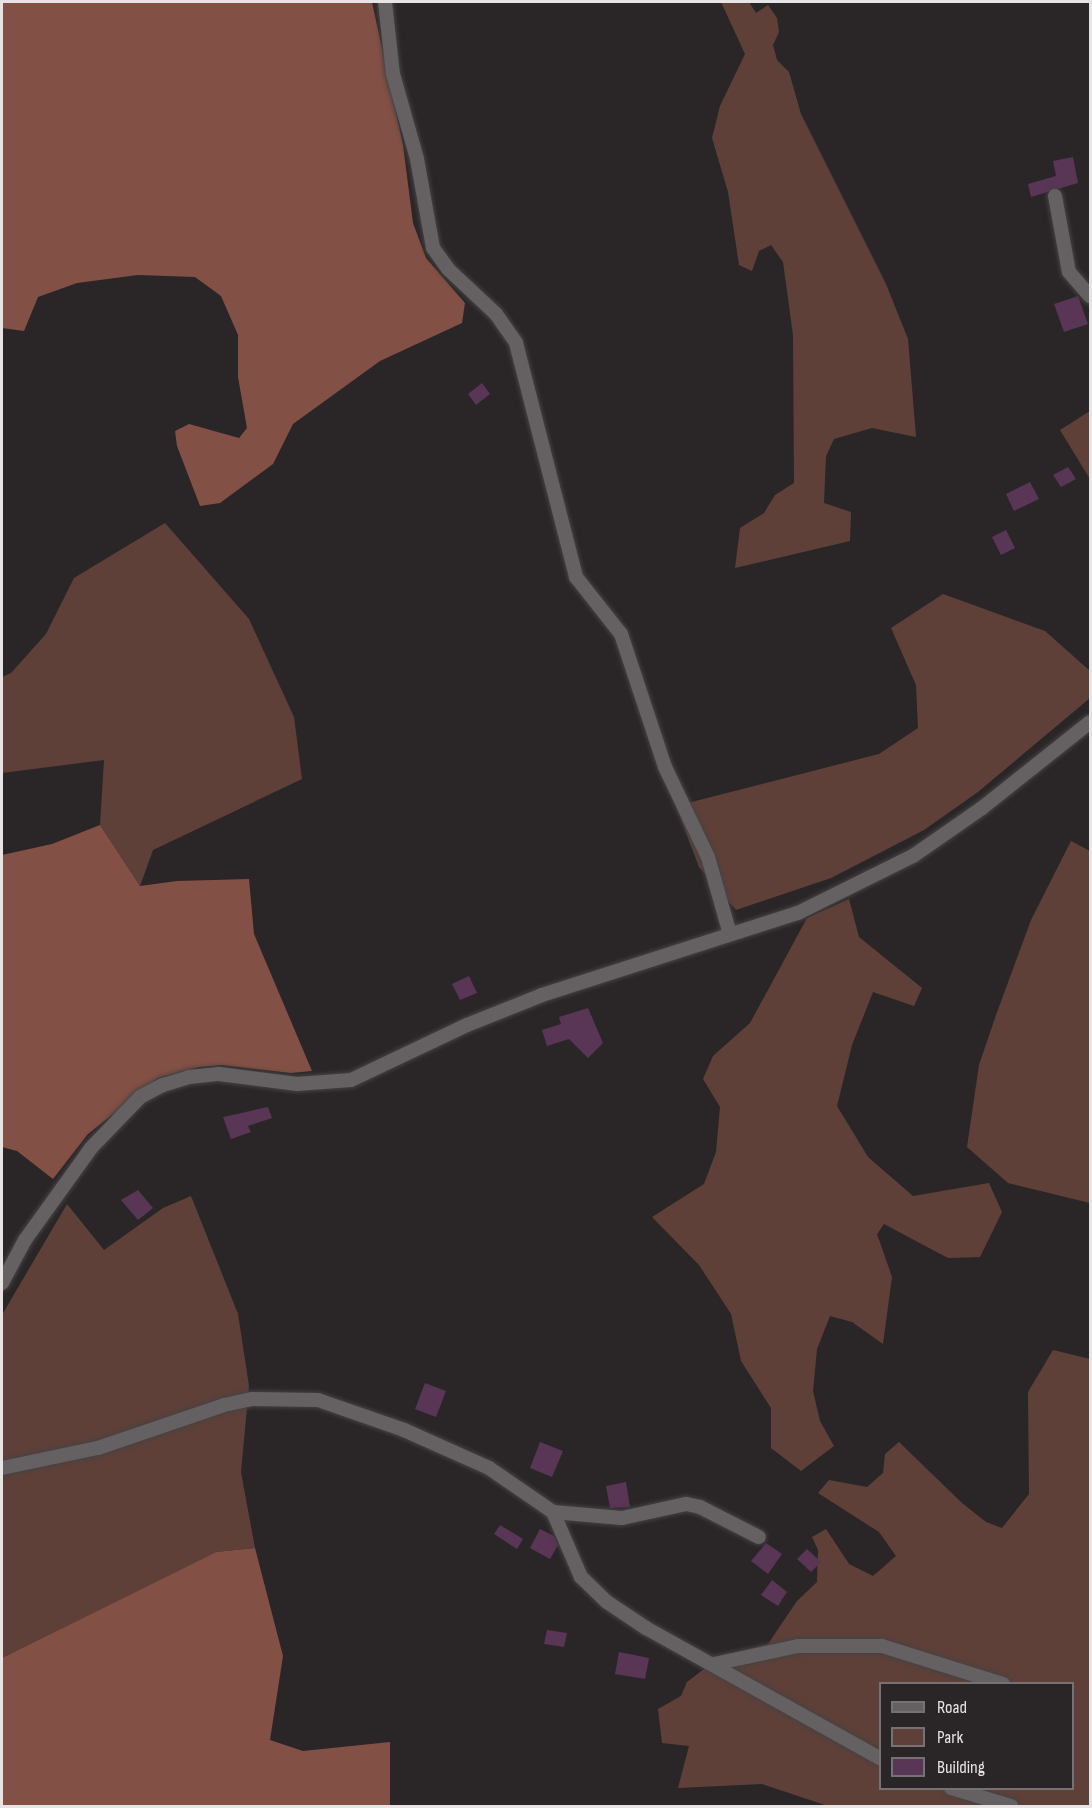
<!DOCTYPE html>
<style>
body{margin:0}
#map{position:relative;width:1092px;height:1808px;overflow:hidden;background:#2a2627;font-family:"Sofia Sans Condensed",sans-serif}
div>[style]{position:absolute}
[style*='--x']{left:calc(var(--x)*1px);top:calc(var(--y)*1px);width:calc(var(--w)*1px);rotate:calc(var(--a)*1deg)}
.green>*{inset:0;background:#5f4039}
.forest>*{inset:0;background:#835045}
.building>*{inset:0;background:#593556}
.roads{filter:drop-shadow(0 0 2px #454243) drop-shadow(0 0 2px #454243)}
.street>*{height:14px;margin:-7px;padding:0 7px;transform-origin:7px;border-radius:7px;background:#656163}
span{translate:-50% -50%;white-space:nowrap;text-align:center;line-height:1.15;-webkit-text-stroke:5px #2a2627;paint-order:stroke}
.frame{position:absolute;inset:0;border:3px solid #e7e4e5;pointer-events:none}
.legend{position:absolute;left:879px;top:1682px;width:195px;height:108px;box-sizing:border-box;background:#2a2627;border:2px solid #767273;margin:0;padding:8px 10px;list-style:none;font-size:18px;color:#e7e4e5}
.legend li{display:flex;align-items:center;gap:12px;height:30px}
.legend b{width:30px;border:2px solid #767273}
</style>
<div id="map">
<div class="green">
<i style="clip-path:polygon(721px 2px,749px 2px,756px 13px,768px 5px,777px 18px,779px 32px,773px 45px,777px 60px,789px 72px,801px 114px,886px 284px,908px 339px,916px 437px,872px 428px,834px 439px,826px 456px,824px 503px,851px 512px,850px 541px,735px 568px,740px 528px,764px 513px,775px 495px,794px 483px,793px 335px,783px 262px,771px 245px,759px 251px,752px 271px,739px 265px,728px 192px,712px 138px,720px 106px,745px 54px)"></i>
<i style="clip-path:polygon(1090px 411px,1090px 479px,1060px 430px)"></i>
<i style="clip-path:polygon(165px 523px,249px 619px,294px 717px,302px 779px,153px 850px,140px 886px,100px 825px,104px 760px,2px 773px,2px 677px,11px 673px,46px 634px,74px 578px)"></i>
<i style="clip-path:polygon(943px 594px,1045px 631px,1090px 671px,1090px 698px,978px 792px,924px 830px,831px 878px,736px 910px,699px 867px,676px 806px,879px 754px,918px 728px,916px 685px,891px 628px)"></i>
<i style="clip-path:polygon(1071px 841px,1090px 851px,1090px 1203px,1008px 1183px,967px 1147px,979px 1065px,996px 1015px,1031px 920px)"></i>
<i style="clip-path:polygon(849px 899px,859px 937px,922px 988px,914px 1006px,873px 992px,852px 1045px,837px 1106px,868px 1157px,913px 1196px,989px 1183px,1002px 1212px,980px 1257px,948px 1258px,884px 1224px,877px 1234px,892px 1277px,883px 1344px,852px 1322px,830px 1316px,817px 1349px,813px 1391px,820px 1421px,834px 1446px,801px 1471px,771px 1448px,771px 1408px,741px 1361px,731px 1314px,699px 1265px,652px 1217px,704px 1184px,716px 1152px,720px 1107px,703px 1079px,713px 1056px,750px 1023px,807px 918px)"></i>
<i style="clip-path:polygon(191px 1196px,238px 1314px,249px 1386px,241px 1472px,255px 1548px,216px 1552px,2px 1658px,2px 1315px,67px 1204px,104px 1250px,163px 1208px)"></i>
<i style="clip-path:polygon(evenodd,1053px 1350px,1090px 1359px,1090px 1806px,828px 1806px,762px 1784px,678px 1788px,689px 1746px,662px 1743px,658px 1709px,681px 1696px,687px 1682px,721px 1656px,768px 1644px,797px 1601px,817px 1582px,818px 1550px,812px 1537px,826px 1529px,849px 1564px,873px 1576px,896px 1556px,879px 1532px,818px 1493px,829px 1480px,867px 1487px,883px 1473px,885px 1454px,899px 1442px,962px 1503px,986px 1522px,1002px 1528px,1029px 1494px,1028px 1392px,1053px 1350px,880px 1684px,1072px 1684px,1072px 1788px,880px 1788px,880px 1684px)"></i>
</div>
<div class="forest">
<i style="clip-path:polygon(2px 2px,372px 2px,403px 145px,413px 223px,426px 258px,465px 303px,462px 323px,380px 361px,293px 424px,273px 464px,220px 503px,200px 506px,177px 446px,175px 431px,189px 424px,239px 438px,247px 428px,238px 377px,238px 335px,221px 296px,195px 277px,138px 275px,77px 283px,38px 297px,24px 331px,2px 328px)"></i>
<i style="clip-path:polygon(100px 825px,140px 886px,177px 881px,249px 879px,254px 934px,312px 1071px,291px 1073px,222px 1065px,199px 1067px,158px 1078px,88px 1134px,53px 1179px,17px 1151px,2px 1147px,2px 855px,52px 844px)"></i>
<i style="clip-path:polygon(255px 1548px,283px 1656px,270px 1740px,303px 1751px,390px 1742px,390px 1806px,2px 1806px,2px 1658px,216px 1552px)"></i>
</div>
<div class="building">
<i style="clip-path:polygon(1073px 157px,1078px 183px,1031px 197px,1028px 184px,1056px 176px,1053px 161px)"></i>
<i style="clip-path:polygon(1078px 296px,1088px 324px,1064px 332px,1054px 304px)"></i>
<i style="clip-path:polygon(482px 383px,490px 394px,476px 405px,468px 394px)"></i>
<i style="clip-path:polygon(1068px 467px,1076px 479px,1061px 487px,1053px 475px)"></i>
<i style="clip-path:polygon(1030px 482px,1039px 499px,1014px 511px,1006px 494px)"></i>
<i style="clip-path:polygon(1006px 530px,1015px 548px,1001px 555px,992px 537px)"></i>
<i style="clip-path:polygon(469px 976px,477px 993px,460px 1000px,452px 984px)"></i>
<i style="clip-path:polygon(588px 1008px,603px 1043px,588px 1058px,569px 1039px,547px 1046px,542px 1030px,561px 1024px,559px 1017px)"></i>
<i style="clip-path:polygon(268px 1107px,272px 1118px,248px 1126px,251px 1132px,231px 1139px,223px 1117px)"></i>
<i style="clip-path:polygon(138px 1190px,153px 1208px,138px 1220px,121px 1200px)"></i>
<i style="clip-path:polygon(425px 1383px,446px 1391px,436px 1417px,415px 1409px)"></i>
<i style="clip-path:polygon(540px 1442px,563px 1451px,552px 1477px,530px 1468px)"></i>
<i style="clip-path:polygon(626px 1482px,630px 1507px,610px 1508px,606px 1486px)"></i>
<i style="clip-path:polygon(500px 1525px,523px 1539px,517px 1549px,494px 1534px)"></i>
<i style="clip-path:polygon(540px 1529px,554px 1536px,558px 1545px,550px 1559px,530px 1548px)"></i>
<i style="clip-path:polygon(766px 1543px,782px 1554px,768px 1574px,751px 1561px)"></i>
<i style="clip-path:polygon(807px 1549px,821px 1562px,811px 1572px,797px 1559px)"></i>
<i style="clip-path:polygon(772px 1580px,787px 1592px,778px 1606px,761px 1595px)"></i>
<i style="clip-path:polygon(547px 1630px,567px 1633px,564px 1647px,544px 1644px)"></i>
<i style="clip-path:polygon(619px 1652px,649px 1658px,645px 1679px,615px 1674px)"></i>
</div>
<div class="roads">
<div class="street">
<i style="--x:385;--y:2;--w:72;--a:83.7"></i>
<i style="--x:393;--y:74;--w:88;--a:74.2"></i>
<i style="--x:417;--y:159;--w:90;--a:79.8"></i>
<i style="--x:433;--y:248;--w:26;--a:54"></i>
<i style="--x:448;--y:269;--w:66;--a:43.2"></i>
<i style="--x:496;--y:314;--w:35;--a:55"></i>
<i style="--x:516;--y:343;--w:242;--a:75.6"></i>
<i style="--x:576;--y:577;--w:73;--a:51.7"></i>
<i style="--x:621;--y:634;--w:140;--a:71.7"></i>
<i style="--x:665;--y:767;--w:100;--a:64.5"></i>
<i style="--x:708;--y:857;--w:80;--a:74.1"></i>
<i style="--x:1055;--y:196;--w:77;--a:79.6"></i>
<i style="--x:1069;--y:272;--w:32;--a:49"></i>
<i style="--x:2;--y:1283;--w:49;--a:-61.9"></i>
<i style="--x:25;--y:1240;--w:113;--a:-54.3"></i>
<i style="--x:91;--y:1148;--w:71;--a:-46.1"></i>
<i style="--x:140;--y:1097;--w:26;--a:-28"></i>
<i style="--x:163;--y:1085;--w:27;--a:-17"></i>
<i style="--x:189;--y:1077;--w:30;--a:-6"></i>
<i style="--x:219;--y:1074;--w:79;--a:7.3"></i>
<i style="--x:297;--y:1084;--w:54;--a:-4.2"></i>
<i style="--x:351;--y:1080;--w:128;--a:-25.4"></i>
<i style="--x:467;--y:1025;--w:81;--a:-21.8"></i>
<i style="--x:542;--y:995;--w:269;--a:-17.8"></i>
<i style="--x:798;--y:913;--w:128;--a:-26.4"></i>
<i style="--x:913;--y:856;--w:84;--a:-34.8"></i>
<i style="--x:982;--y:808;--w:138;--a:-38.5"></i>
<i style="--x:2;--y:1468;--w:98;--a:-11.8"></i>
<i style="--x:98;--y:1448;--w:133;--a:-18.8"></i>
<i style="--x:224;--y:1405;--w:29;--a:-12"></i>
<i style="--x:252;--y:1399;--w:66;--a:0.9"></i>
<i style="--x:318;--y:1400;--w:91;--a:19.2"></i>
<i style="--x:404;--y:1430;--w:93;--a:24.1"></i>
<i style="--x:489;--y:1468;--w:78;--a:34.5"></i>
<i style="--x:553;--y:1512;--w:71;--a:66.7"></i>
<i style="--x:581;--y:1577;--w:36;--a:44"></i>
<i style="--x:607;--y:1602;--w:47;--a:33.7"></i>
<i style="--x:646;--y:1628;--w:268;--a:29.1"></i>
<i style="--x:553;--y:1512;--w:69;--a:5"></i>
<i style="--x:622;--y:1518;--w:66;--a:-12.3"></i>
<i style="--x:686;--y:1504;--w:14;--a:12"></i>
<i style="--x:700;--y:1507;--w:66;--a:27"></i>
<i style="--x:714;--y:1664;--w:86;--a:-12.1"></i>
<i style="--x:798;--y:1646;--w:84;--a:0"></i>
<i style="--x:882;--y:1646;--w:127;--a:17.4"></i>
<i style="--x:951;--y:1788;--w:63;--a:16.7"></i>
</div>
</div>
<div class="frame"></div>
<ul class="legend">
<li><b style="height:8px;background:#656163"></b>Road</li>
<li><b style="height:16px;background:#5f4039"></b>Park</li>
<li><b style="height:16px;background:#593556"></b>Building</li>
</ul>
</div>
